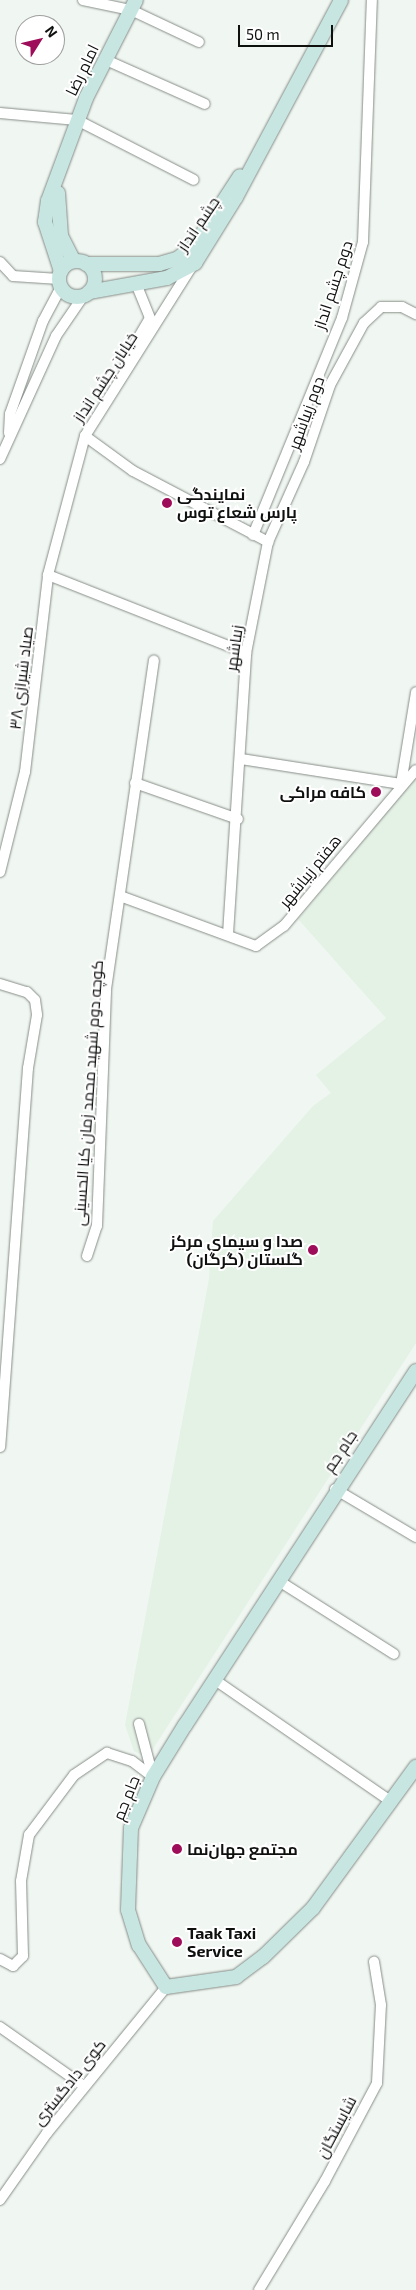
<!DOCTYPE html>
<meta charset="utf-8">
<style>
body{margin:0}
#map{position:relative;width:416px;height:2290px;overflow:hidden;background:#f0f6f1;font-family:"Exo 2",Cairo,sans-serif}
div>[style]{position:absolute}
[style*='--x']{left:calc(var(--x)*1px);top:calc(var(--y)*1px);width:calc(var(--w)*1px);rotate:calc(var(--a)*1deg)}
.built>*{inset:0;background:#e4f1e5}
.roads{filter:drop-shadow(0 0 1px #878d88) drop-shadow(0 0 1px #878d88)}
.street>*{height:10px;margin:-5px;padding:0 5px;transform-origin:5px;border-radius:5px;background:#fff}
.secondary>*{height:14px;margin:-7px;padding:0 7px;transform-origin:7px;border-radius:7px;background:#c8e6e1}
.secondary>.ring{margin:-7px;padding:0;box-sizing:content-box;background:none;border:14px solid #c8e6e1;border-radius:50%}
.dots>*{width:14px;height:14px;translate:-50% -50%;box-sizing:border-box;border:2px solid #fff;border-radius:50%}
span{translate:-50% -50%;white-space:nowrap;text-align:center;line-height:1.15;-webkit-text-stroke:4px #fff;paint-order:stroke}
.street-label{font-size:16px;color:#0e100e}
.poi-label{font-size:16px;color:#0e100e;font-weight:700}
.left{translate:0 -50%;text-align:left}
.right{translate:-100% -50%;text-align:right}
.north{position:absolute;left:15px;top:15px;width:50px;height:50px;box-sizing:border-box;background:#fff;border:1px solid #9f9f9f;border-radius:50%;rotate:54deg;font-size:14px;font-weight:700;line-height:20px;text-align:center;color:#0e100e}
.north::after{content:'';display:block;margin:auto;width:18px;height:22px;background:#9d0d59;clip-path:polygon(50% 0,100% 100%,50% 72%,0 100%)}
.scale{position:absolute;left:238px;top:25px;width:95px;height:22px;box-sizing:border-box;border:2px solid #0e100e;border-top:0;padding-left:6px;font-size:15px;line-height:18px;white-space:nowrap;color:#0e100e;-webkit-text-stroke:4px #fff;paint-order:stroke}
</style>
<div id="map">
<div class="built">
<i style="clip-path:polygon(416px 777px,416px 1343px,147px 1758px,134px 1751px,125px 1725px,209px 1279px,213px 1221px,313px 1106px,331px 1093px,316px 1075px,386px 1018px,298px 919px)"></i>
</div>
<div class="roads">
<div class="street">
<i style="--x:83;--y:0;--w:49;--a:11.8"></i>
<i style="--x:131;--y:10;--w:75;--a:25.2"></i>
<i style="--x:106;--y:60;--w:108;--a:24"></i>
<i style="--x:0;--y:113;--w:77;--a:5.2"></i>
<i style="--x:77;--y:120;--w:131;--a:27.1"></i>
<i style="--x:0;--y:262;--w:19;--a:47"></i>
<i style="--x:13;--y:276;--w:46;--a:3.7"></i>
<i style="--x:125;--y:370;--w:13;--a:-81"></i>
<i style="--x:127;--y:357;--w:45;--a:-59.5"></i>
<i style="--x:150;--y:318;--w:38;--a:-112"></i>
<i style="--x:9;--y:433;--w:19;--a:-87"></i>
<i style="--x:10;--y:414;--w:99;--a:-70.5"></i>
<i style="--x:43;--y:321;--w:38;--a:-62"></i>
<i style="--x:85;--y:436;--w:59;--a:36.1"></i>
<i style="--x:133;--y:471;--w:153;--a:27.7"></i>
<i style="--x:0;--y:459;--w:135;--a:-65.5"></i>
<i style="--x:56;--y:336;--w:50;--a:-55.7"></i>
<i style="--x:253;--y:535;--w:235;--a:-67.7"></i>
<i style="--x:342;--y:318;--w:79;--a:-74.6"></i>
<i style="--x:363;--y:242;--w:242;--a:-87.9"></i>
<i style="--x:48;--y:575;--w:213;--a:21.5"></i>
<i style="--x:241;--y:759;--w:162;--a:8.9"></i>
<i style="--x:135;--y:783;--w:109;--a:19.3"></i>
<i style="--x:401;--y:784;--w:93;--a:-80.7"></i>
<i style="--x:0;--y:872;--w:103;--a:-76"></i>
<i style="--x:25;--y:772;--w:198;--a:-83.3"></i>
<i style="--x:48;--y:575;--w:144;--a:-75.1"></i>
<i style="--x:85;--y:436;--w:204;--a:-57.8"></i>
<i style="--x:120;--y:896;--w:145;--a:20.2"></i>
<i style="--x:256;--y:946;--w:34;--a:-36"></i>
<i style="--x:284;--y:926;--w:204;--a:-49.8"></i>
<i style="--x:228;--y:934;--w:282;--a:-86.3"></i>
<i style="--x:246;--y:653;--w:113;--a:-78.8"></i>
<i style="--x:268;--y:542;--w:88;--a:-65.8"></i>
<i style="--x:304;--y:462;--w:81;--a:-71.3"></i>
<i style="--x:330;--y:385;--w:71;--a:-61.3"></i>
<i style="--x:364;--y:323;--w:23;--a:-43"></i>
<i style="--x:381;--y:307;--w:21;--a:0"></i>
<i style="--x:402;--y:307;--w:16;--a:27"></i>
<i style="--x:0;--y:984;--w:28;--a:17"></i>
<i style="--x:27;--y:992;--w:11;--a:45"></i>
<i style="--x:35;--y:1000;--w:15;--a:82"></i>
<i style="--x:37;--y:1015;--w:54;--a:99.6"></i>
<i style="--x:28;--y:1068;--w:380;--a:94.2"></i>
<i style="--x:87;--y:1256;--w:32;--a:-72"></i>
<i style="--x:97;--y:1226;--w:237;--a:-87.8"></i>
<i style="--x:106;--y:989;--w:332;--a:-81.7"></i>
<i style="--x:335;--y:1489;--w:94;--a:30.7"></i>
<i style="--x:279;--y:1581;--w:136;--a:32.4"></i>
<i style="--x:215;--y:1680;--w:215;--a:34.6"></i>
<i style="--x:0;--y:1959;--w:15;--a:28"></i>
<i style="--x:13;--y:1966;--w:14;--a:-45"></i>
<i style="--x:23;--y:1956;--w:75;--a:-91.5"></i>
<i style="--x:21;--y:1881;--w:47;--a:-80.1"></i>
<i style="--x:29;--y:1835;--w:75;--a:-53.1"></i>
<i style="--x:74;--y:1775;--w:40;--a:-34"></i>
<i style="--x:107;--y:1753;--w:26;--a:18"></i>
<i style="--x:132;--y:1761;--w:26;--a:37"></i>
<i style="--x:153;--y:1777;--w:55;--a:-104.8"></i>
<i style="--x:0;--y:2027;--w:103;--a:35.1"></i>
<i style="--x:0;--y:2200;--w:82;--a:-55"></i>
<i style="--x:47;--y:2133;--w:188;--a:-50.8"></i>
<i style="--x:259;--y:2290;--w:127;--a:-58.8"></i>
<i style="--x:325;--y:2181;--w:111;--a:-62"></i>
<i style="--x:377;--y:2083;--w:78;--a:-87.1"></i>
<i style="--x:381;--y:2005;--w:44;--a:-99.2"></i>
</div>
<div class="secondary">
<i style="--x:58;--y:193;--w:43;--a:86"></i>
<i style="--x:61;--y:236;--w:28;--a:63"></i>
<i class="ring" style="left:59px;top:261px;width:22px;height:22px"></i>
<i style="--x:86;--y:264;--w:73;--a:0"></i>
<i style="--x:159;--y:264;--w:19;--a:-16"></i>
<i style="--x:177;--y:259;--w:23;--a:-38"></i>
<i style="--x:195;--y:245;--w:82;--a:-56.9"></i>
<i style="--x:61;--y:271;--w:52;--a:-108.1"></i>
<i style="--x:45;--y:222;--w:21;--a:-82"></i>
<i style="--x:48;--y:201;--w:110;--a:-69.7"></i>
<i style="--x:86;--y:98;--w:110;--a:-63"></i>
<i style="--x:89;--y:292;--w:79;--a:-10.2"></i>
<i style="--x:167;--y:278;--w:32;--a:-28"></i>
<i style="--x:195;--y:263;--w:78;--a:-58.2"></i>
<i style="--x:236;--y:197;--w:223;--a:-61.9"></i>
<i style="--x:416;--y:1371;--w:423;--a:123.1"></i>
<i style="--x:185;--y:1725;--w:61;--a:121.6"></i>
<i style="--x:153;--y:1777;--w:56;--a:113.3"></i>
<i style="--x:131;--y:1828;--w:82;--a:92.1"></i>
<i style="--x:128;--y:1910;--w:37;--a:73"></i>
<i style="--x:139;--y:1945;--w:50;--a:57.3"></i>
<i style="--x:166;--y:1987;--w:71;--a:-8.1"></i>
<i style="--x:236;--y:1977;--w:34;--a:-37"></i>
<i style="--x:263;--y:1957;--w:70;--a:-44.4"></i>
<i style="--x:313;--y:1908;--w:175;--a:-53.9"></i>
</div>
</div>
<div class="dots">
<i style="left:167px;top:503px;background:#9d0d59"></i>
<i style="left:376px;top:792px;background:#9d0d59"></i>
<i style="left:313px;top:1250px;background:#9d0d59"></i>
<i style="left:177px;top:1849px;background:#9d0d59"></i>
<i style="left:177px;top:1942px;background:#9d0d59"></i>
</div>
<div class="street-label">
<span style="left:82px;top:70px;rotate:-64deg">امام رضا</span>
<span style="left:198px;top:224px;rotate:-56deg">چشم انداز</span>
<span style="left:333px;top:285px;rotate:-72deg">دوم چشم انداز</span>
<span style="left:105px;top:377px;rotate:-57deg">خیابان چشم انداز</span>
<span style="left:306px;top:413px;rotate:-70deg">دوم زیباشهر</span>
<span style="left:234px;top:648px;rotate:-82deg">زیباشهر</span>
<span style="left:21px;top:678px;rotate:-83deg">صیاد شیرازی ۳۸</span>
<span style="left:310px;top:871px;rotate:-51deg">هفتم زیباشهر</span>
<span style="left:88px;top:1093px;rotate:-86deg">کوچه دوم شهید محمد زمان کیا الحسینی</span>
<span style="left:340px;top:1451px;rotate:-56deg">جام جم</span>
<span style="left:126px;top:1798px;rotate:-68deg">جام جم</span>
<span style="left:69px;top:2082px;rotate:-51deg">کوی دادگستری</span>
<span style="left:336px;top:2127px;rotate:-62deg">شایستگان</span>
</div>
<div class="poi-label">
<span class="left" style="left:177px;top:503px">نمایندگی<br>پارس شعاع توس</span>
<span class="right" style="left:366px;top:792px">کافه مراکی</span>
<span class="right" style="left:303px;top:1250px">صدا و سیمای مرکز<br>گلستان (گرگان)</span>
<span class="left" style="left:187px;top:1849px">مجتمع جهان‌نما</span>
<span class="left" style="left:187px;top:1942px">Taak Taxi<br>Service</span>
</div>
<div class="north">N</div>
<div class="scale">50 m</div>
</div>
